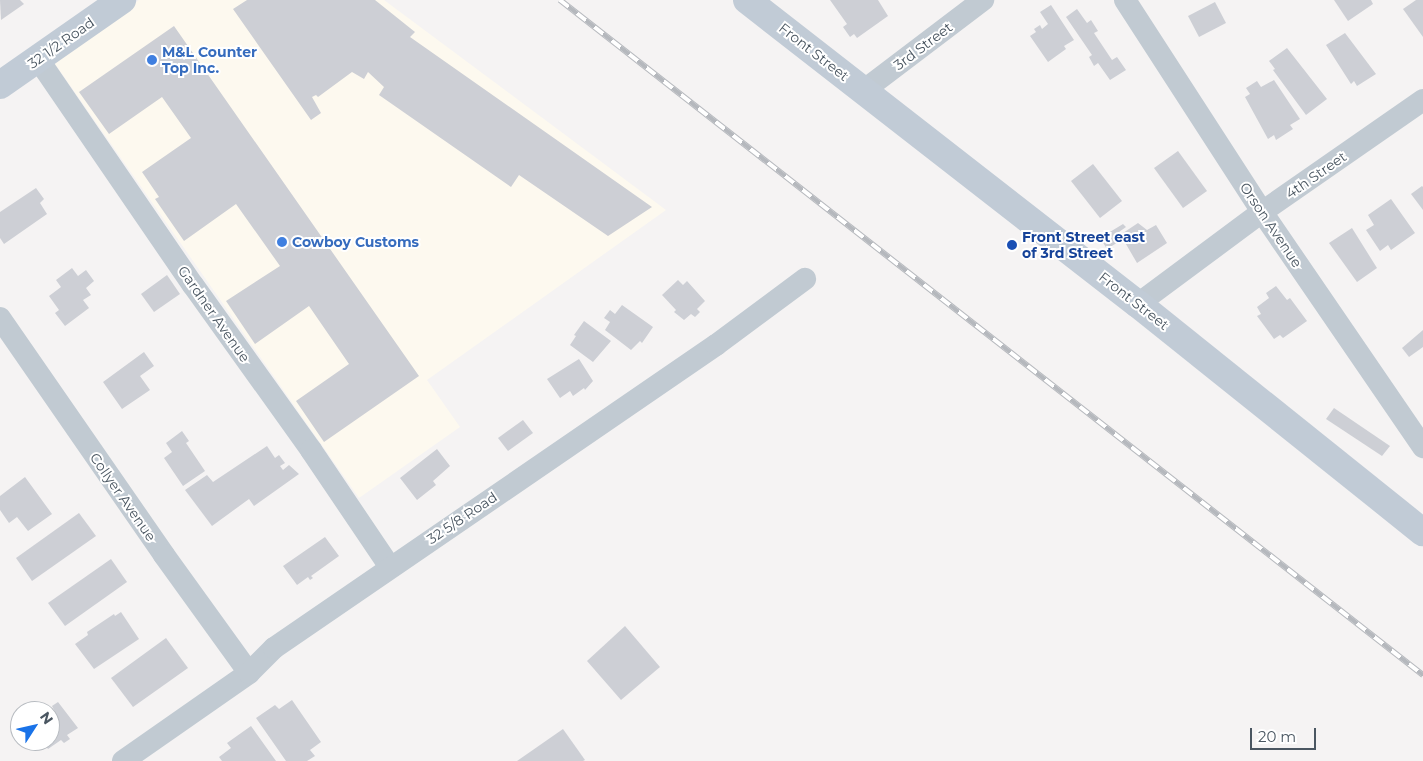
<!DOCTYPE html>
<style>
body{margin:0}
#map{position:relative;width:1423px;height:761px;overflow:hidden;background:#f5f3f3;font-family:Montserrat,sans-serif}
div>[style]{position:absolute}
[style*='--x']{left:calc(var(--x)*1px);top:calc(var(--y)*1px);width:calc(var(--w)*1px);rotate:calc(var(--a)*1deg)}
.commercial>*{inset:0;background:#fdf9ef}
.building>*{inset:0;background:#cdcfd5}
.street>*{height:22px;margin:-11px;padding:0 11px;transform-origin:11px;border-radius:11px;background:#c1cad2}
.secondary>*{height:28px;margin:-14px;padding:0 14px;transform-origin:14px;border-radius:14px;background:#c1cbd6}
.rail>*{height:5.5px;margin-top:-2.75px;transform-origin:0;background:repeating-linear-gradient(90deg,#fff 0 11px,#b5b8bd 0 22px);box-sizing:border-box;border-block:1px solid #b5b8bd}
.dots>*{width:14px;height:14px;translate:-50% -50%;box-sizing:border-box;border:2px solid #fff;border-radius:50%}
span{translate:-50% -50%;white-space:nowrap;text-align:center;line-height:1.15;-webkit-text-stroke:4px #fff;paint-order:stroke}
.street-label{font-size:14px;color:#4a5661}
.shop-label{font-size:14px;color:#366cbe;font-weight:700}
.left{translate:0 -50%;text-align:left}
.transit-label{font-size:14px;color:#164399;font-weight:700}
.north{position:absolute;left:10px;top:701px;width:50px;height:50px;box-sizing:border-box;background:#fff;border:1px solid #b7bbc0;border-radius:50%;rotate:55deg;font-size:14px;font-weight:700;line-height:20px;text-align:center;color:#4a5661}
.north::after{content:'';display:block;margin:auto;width:18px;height:22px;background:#1a73e8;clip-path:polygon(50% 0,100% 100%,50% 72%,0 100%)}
.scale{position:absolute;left:1250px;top:728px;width:66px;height:22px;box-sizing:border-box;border:2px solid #4a5661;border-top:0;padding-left:6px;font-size:15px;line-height:18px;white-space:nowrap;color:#4a5661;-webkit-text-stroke:4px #fff;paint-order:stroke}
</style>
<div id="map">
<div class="commercial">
<i style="clip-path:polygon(139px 0,384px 0,666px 210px,427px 380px,460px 427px,359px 498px,53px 61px)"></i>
</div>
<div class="building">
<i style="clip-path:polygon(0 0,20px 0,24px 4px,1px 20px)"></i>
<i style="clip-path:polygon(247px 0,375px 0,415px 32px,410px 37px,652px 207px,608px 236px,519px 175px,511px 187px,379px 95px,384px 87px,368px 72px,364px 79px,352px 72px,318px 97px,316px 95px,312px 97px,321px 113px,311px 120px,233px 9px)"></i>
<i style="clip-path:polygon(830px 0,878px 0,888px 16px,857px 38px,854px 34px,850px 37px,843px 27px,847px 24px)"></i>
<i style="clip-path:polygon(1334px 0,1371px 0,1373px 4px,1348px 21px)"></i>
<i style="clip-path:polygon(1416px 0,1423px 0,1423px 37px,1403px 9px)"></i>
<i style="clip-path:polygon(1215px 2px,1226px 23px,1199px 37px,1188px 16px)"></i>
<i style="clip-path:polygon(1051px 5px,1074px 40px,1064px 46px,1066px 49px,1048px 62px,1030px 36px,1036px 32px,1034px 29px,1040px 25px,1042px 29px,1048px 24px,1040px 12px)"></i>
<i style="clip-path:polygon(1077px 9px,1087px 23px,1091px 20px,1098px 31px,1094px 33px,1112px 60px,1117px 57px,1126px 70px,1110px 80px,1098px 63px,1094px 66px,1089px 57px,1092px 55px,1066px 17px)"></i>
<i style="clip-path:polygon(174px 26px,419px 376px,324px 442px,296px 401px,349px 364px,309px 306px,255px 344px,226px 301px,280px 266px,236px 204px,184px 241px,155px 199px,159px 197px,142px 172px,191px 138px,162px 97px,109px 134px,79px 92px)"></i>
<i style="clip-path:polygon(1345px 33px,1376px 74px,1357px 86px,1354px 81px,1351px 84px,1326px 45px)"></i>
<i style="clip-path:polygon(1287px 48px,1327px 99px,1306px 115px,1273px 70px,1275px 69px,1269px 61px)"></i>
<i style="clip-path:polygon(1274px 80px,1300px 119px,1290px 125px,1293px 129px,1276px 140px,1274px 135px,1268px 139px,1245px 97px,1250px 94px,1246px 88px,1257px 81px,1261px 87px)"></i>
<i style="clip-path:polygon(1178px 151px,1207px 191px,1183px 208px,1154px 168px)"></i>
<i style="clip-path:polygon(1093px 164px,1122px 201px,1100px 218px,1071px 181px)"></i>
<i style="clip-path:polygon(1422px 186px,1423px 187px,1423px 210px,1411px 194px)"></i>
<i style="clip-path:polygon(36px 188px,44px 199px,40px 203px,47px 214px,4px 244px,0 238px,0 212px)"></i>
<i style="clip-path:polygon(1391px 199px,1415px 233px,1391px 250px,1388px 245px,1380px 251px,1366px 230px,1374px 225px,1368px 215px)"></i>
<i style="clip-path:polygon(1138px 223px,1147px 230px,1156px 225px,1167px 243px,1137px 263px,1123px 239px,1107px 249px,1100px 238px,1123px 224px,1126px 227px,1119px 232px,1120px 235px)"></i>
<i style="clip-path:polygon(1352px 228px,1377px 268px,1357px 282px,1329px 243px)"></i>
<i style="clip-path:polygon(72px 268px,78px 276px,86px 270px,94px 281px,86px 288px,91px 295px,83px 300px,89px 308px,65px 326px,55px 313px,59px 310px,49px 296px,61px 287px,56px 280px)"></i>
<i style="clip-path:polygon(167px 275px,180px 294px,154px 312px,141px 294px)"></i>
<i style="clip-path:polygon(678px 280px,683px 285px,687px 281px,705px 301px,697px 309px,700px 312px,695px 317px,691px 314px,684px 320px,674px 312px,676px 310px,662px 295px)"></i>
<i style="clip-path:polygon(1276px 286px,1287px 300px,1290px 298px,1307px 321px,1283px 338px,1280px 335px,1274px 339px,1257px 316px,1261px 314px,1257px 307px,1269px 298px,1266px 293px)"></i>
<i style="clip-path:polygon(622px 305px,653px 327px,642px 343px,640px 341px,631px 350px,605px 330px,610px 322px,604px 318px,610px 310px,615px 314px)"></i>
<i style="clip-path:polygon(584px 321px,611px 341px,593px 362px,570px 345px,576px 336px,574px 335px)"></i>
<i style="clip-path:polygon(1423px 330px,1423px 347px,1409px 357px,1402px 348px)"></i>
<i style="clip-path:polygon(144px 352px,154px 366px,140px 376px,150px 390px,122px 409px,103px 382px)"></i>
<i style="clip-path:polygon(579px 359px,593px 381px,585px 390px,584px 388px,573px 396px,570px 391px,560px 398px,547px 379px)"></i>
<i style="clip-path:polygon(1334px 408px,1390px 446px,1382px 456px,1326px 419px)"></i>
<i style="clip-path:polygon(523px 420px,533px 433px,508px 451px,498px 438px)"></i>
<i style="clip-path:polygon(182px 431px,189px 441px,186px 443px,205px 471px,183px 486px,164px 458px,172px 452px,166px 443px)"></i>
<i style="clip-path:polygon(267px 446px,275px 458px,279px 455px,285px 463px,280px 466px,283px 470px,289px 465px,299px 474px,254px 506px,249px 499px,212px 526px,185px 490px,207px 475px,213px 482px)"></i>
<i style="clip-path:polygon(437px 449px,450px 466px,433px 481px,436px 485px,417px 500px,400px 478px)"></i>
<i style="clip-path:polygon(25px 477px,52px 514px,28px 531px,17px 517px,9px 523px,0 510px,0 496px)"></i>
<i style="clip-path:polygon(79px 513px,96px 536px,32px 581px,16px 558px)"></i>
<i style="clip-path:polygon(325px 537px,339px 556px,311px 576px,313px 578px,310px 580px,308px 577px,297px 585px,283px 566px)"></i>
<i style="clip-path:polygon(111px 559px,127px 582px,65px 626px,48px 603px)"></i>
<i style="clip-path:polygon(121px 612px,139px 639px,94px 669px,75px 644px,88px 635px,87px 632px,114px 614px,115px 616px)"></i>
<i style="clip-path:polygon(625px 626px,660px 667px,621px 700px,587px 661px)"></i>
<i style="clip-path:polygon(166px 638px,188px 668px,133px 707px,111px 678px)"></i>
<i style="clip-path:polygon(292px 700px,321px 742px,310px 750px,315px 756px,307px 761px,286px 761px,256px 718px,275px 705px,279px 709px)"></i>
<i style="clip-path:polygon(58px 702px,78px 728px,67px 735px,70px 739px,64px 743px,61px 740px,48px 749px,42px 741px,50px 741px,50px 715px,55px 712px,52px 706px)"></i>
<i style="clip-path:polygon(251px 726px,276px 761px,222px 761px,219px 757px,231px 748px,227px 743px)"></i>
<i style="clip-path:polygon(563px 729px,585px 760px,583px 761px,517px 761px)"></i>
</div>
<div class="street">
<i style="--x:1125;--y:0;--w:252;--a:57.1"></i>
<i style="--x:1262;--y:212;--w:285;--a:55.6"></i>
<i style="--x:38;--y:59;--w:274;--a:55.6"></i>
<i style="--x:193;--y:285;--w:203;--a:54.4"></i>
<i style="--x:311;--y:450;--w:141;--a:56"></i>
<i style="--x:863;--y:91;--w:151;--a:-37.2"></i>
<i style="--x:1138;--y:304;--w:154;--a:-36.6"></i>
<i style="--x:1262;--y:212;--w:196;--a:-34.8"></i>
<i style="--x:0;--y:318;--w:288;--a:55.3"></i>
<i style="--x:164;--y:555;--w:145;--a:54.2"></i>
<i style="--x:123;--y:761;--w:154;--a:-34.9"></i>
<i style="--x:249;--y:673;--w:35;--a:-45"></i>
<i style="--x:274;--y:648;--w:536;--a:-34.43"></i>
<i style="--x:716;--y:345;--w:111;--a:-36.6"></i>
</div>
<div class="secondary">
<i style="--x:747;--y:0;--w:495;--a:37.9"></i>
<i style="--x:1138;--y:304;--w:365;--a:38.7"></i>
<i style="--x:0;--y:85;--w:149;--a:-34.9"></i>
</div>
<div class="rail">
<i style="--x:560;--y:0;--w:1096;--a:38.03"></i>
</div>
<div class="dots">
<i style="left:152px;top:60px;background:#3f7fe0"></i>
<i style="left:282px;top:242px;background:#3f7fe0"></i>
<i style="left:1012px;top:245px;background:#1a4fb4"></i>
</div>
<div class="street-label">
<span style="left:61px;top:43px;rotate:-35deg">32 1/2 Road</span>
<span style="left:923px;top:46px;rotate:-37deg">3rd Street</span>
<span style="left:814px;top:52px;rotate:38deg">Front Street</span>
<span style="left:1316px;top:175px;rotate:-35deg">4th Street</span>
<span style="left:1271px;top:225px;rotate:56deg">Orson Avenue</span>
<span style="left:1134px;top:301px;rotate:38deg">Front Street</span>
<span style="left:214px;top:314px;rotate:55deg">Gardner Avenue</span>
<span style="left:123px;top:497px;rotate:55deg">Collyer Avenue</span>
<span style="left:462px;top:518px;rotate:-34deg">32 5/8 Road</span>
</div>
<div class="shop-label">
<span class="left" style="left:162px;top:60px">M&amp;L Counter<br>Top Inc.</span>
<span class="left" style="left:292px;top:242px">Cowboy Customs</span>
</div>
<div class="transit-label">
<span class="left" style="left:1022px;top:245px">Front Street east<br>of 3rd Street</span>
</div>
<div class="north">N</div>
<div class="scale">20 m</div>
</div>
